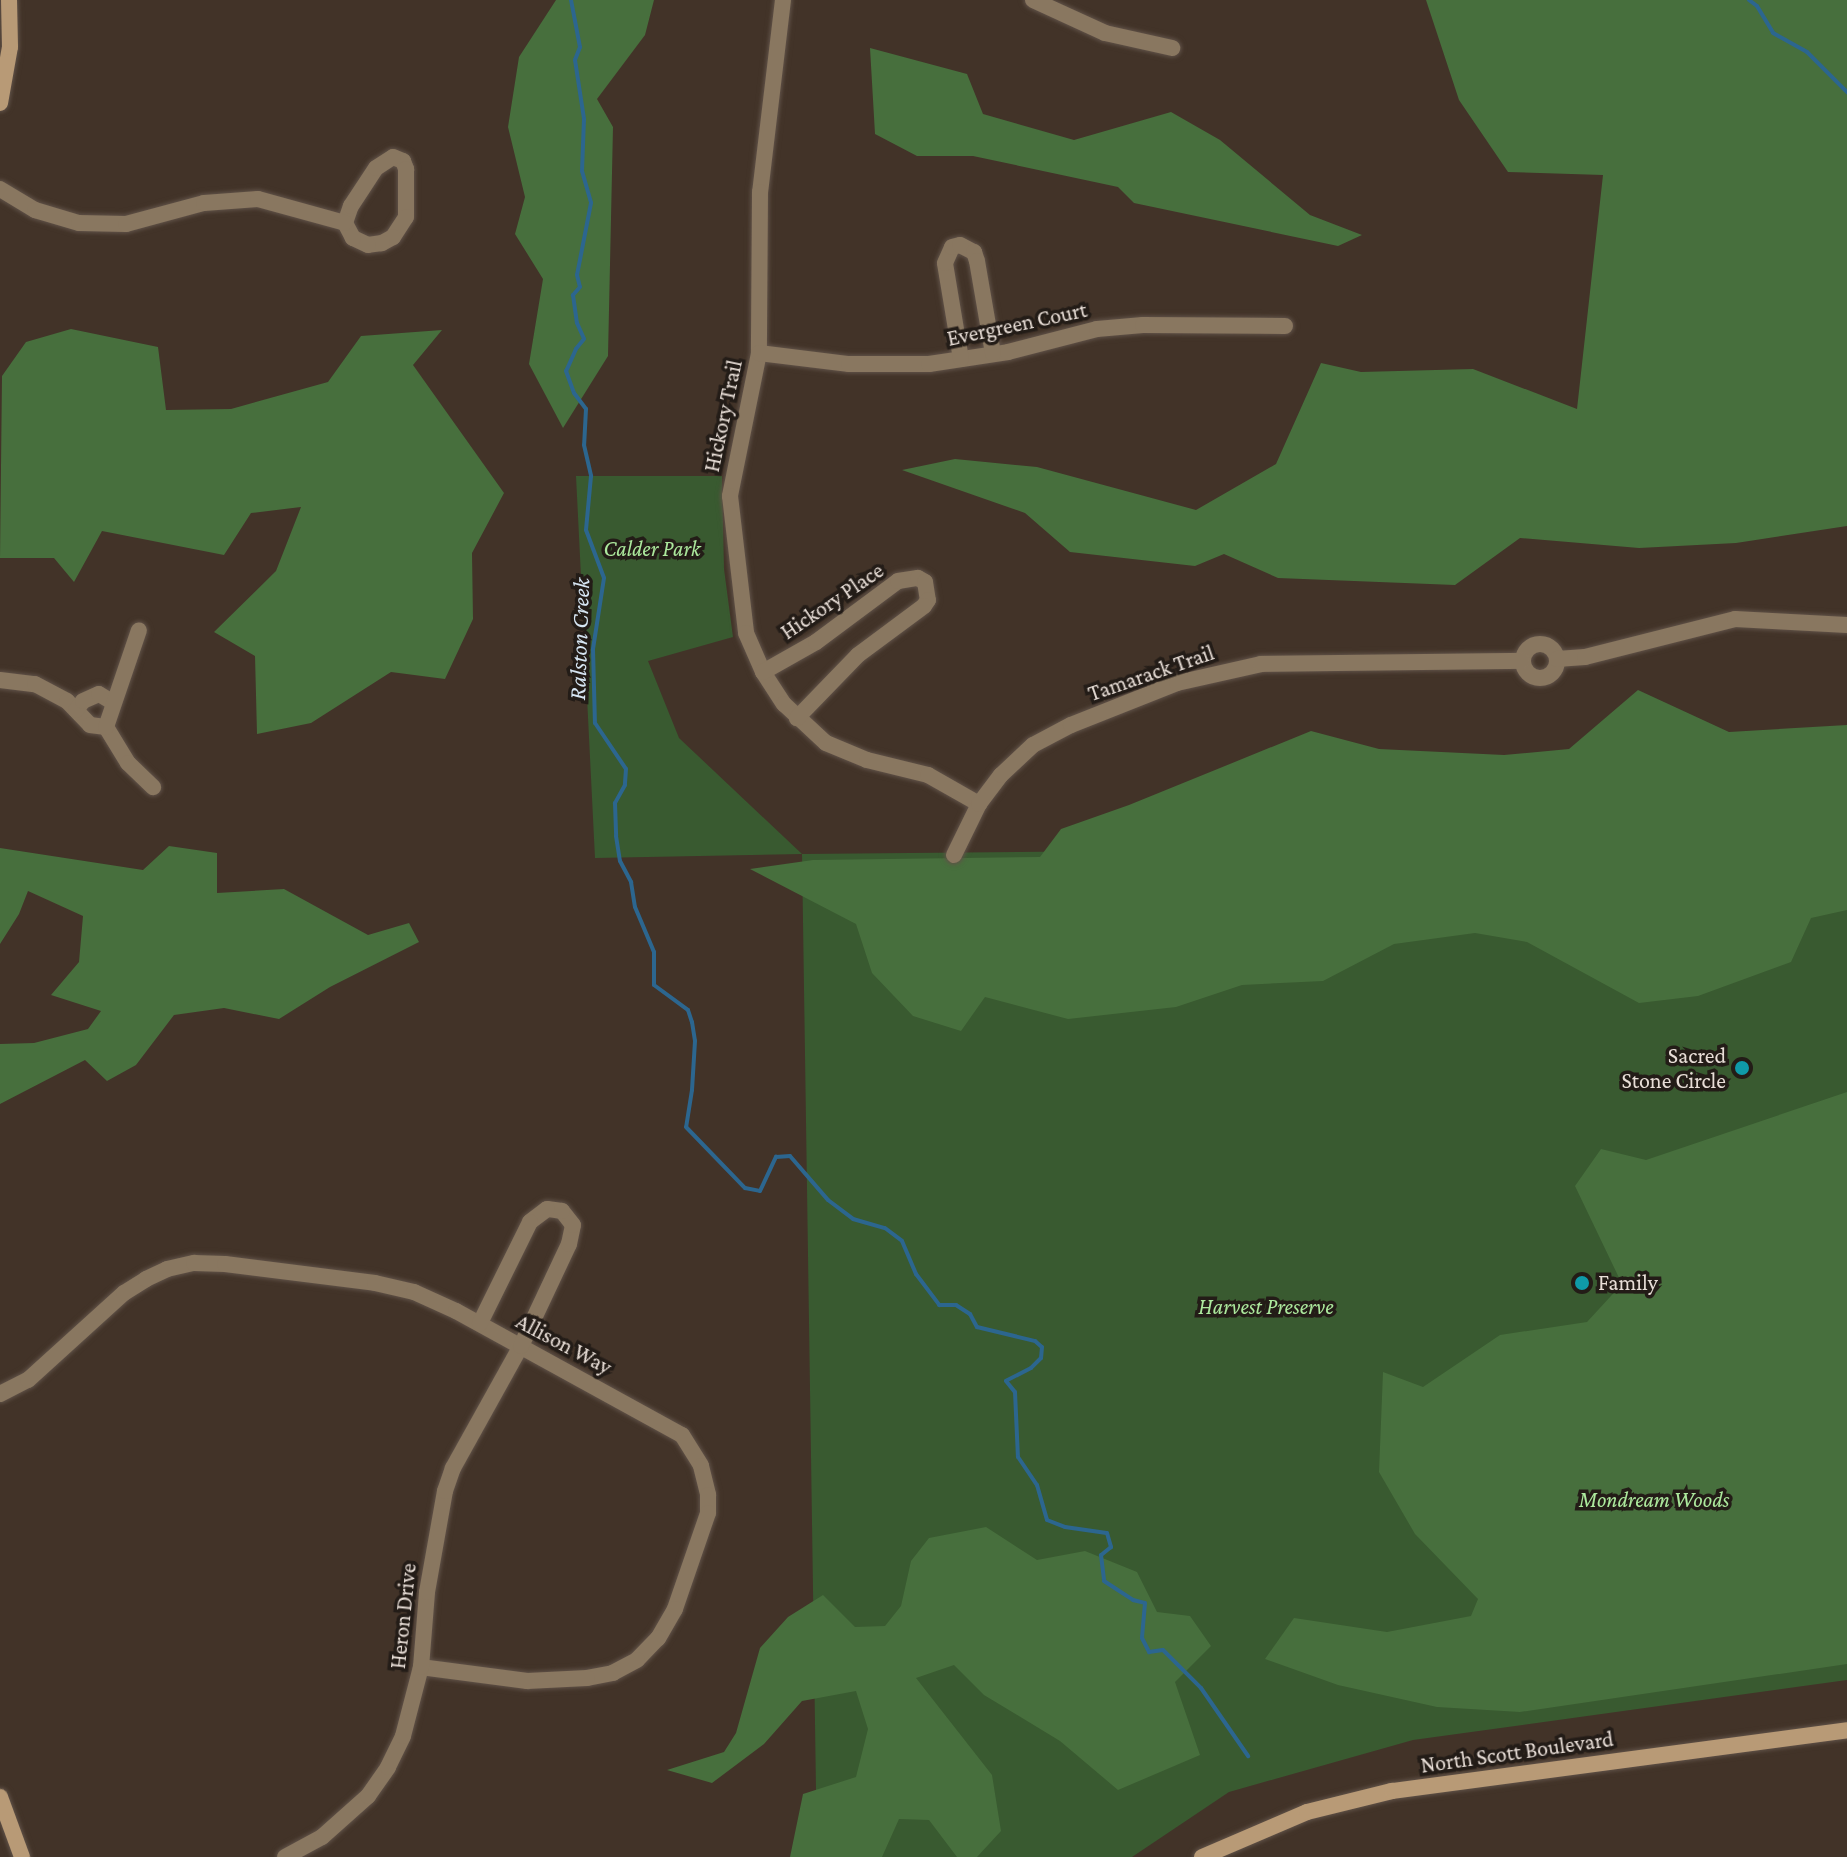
<!DOCTYPE html>
<style>
body{margin:0}
#map{position:relative;width:1847px;height:1857px;overflow:hidden;background:#423328;font-family:"Crimson Pro",serif}
div>[style]{position:absolute}
[style*='--x']{left:calc(var(--x)*1px);top:calc(var(--y)*1px);width:calc(var(--w)*1px);rotate:calc(var(--a)*1deg)}
.green>*{inset:0;background:#395a30}
.forest>*{inset:0;background:#476f3d}
.stream>*{height:4px;margin:-2px;padding:0 2px;transform-origin:2px;border-radius:2px;background:#2c668f}
.roads{filter:drop-shadow(0 0 2px #605248) drop-shadow(0 0 2px #605248)}
.minor>*{height:16px;margin:-8px;padding:0 8px;transform-origin:8px;border-radius:8px;background:#897760}
.minor>.ring{margin:-8px;padding:0;box-sizing:content-box;background:none;border:16px solid #897760;border-radius:50%}
.secondary>*{height:16px;margin:-8px;padding:0 8px;transform-origin:8px;border-radius:8px;background:#b89a76}
.dots>*{width:22px;height:22px;translate:-50% -50%;box-sizing:border-box;border:4px solid #231c17;border-radius:50%}
span{translate:-50% -50%;white-space:nowrap;text-align:center;line-height:1.15;-webkit-text-stroke:7px #231c17;paint-order:stroke}
.street-label{font-size:22px;color:#e8ded7}
.park-label{font-size:22px;color:#ace99d;font-style:italic}
.poi-label{font-size:22px;color:#e8ded7}
.right{translate:-100% -50%;text-align:right}
.left{translate:0 -50%;text-align:left}
.water-label{font-size:24px;color:#d6e5f2;font-style:italic}
</style>
<div id="map">
<div class="green">
<i style="clip-path:polygon(576px 476px,722px 476px,724px 569px,733px 637px,648px 661px,679px 738px,802px 854px,1847px 844px,1847px 1680px,1413px 1740px,1229px 1792px,1132px 1857px,817px 1857px,802px 854px,595px 858px)"></i>
</div>
<div class="forest">
<i style="clip-path:polygon(556px 0,654px 0,645px 35px,597px 99px,613px 127px,608px 356px,563px 428px,529px 364px,543px 279px,515px 234px,525px 197px,508px 127px,519px 57px)"></i>
<i style="clip-path:polygon(1426px 0,1847px 0,1847px 526px,1736px 543px,1639px 548px,1520px 538px,1455px 585px,1278px 578px,1224px 554px,1195px 566px,1070px 552px,1025px 513px,902px 470px,955px 459px,1037px 467px,1196px 510px,1276px 464px,1321px 363px,1361px 372px,1473px 369px,1577px 409px,1603px 175px,1508px 172px,1459px 100px)"></i>
<i style="clip-path:polygon(870px 48px,967px 74px,983px 114px,1074px 140px,1171px 112px,1220px 140px,1310px 215px,1362px 235px,1338px 246px,1134px 203px,1118px 187px,973px 156px,917px 156px,875px 134px)"></i>
<i style="clip-path:polygon(71px 329px,158px 347px,166px 410px,231px 409px,328px 382px,361px 336px,442px 330px,413px 365px,504px 493px,472px 553px,473px 619px,445px 679px,391px 672px,311px 723px,257px 734px,255px 656px,214px 632px,276px 571px,301px 507px,251px 513px,224px 555px,102px 531px,74px 582px,54px 558px,0 558px,2px 376px,26px 342px)"></i>
<i style="clip-path:polygon(1638px 690px,1729px 732px,1847px 725px,1847px 910px,1811px 918px,1791px 962px,1698px 996px,1639px 1003px,1527px 942px,1475px 933px,1394px 944px,1323px 981px,1242px 985px,1176px 1007px,1068px 1019px,985px 997px,961px 1031px,913px 1016px,872px 973px,856px 924px,750px 869px,813px 860px,1040px 857px,1061px 829px,1129px 805px,1311px 731px,1379px 749px,1504px 755px,1569px 749px)"></i>
<i style="clip-path:polygon(169px 846px,217px 853px,217px 893px,284px 889px,368px 935px,409px 923px,419px 942px,330px 987px,279px 1019px,224px 1008px,174px 1015px,136px 1065px,107px 1081px,85px 1060px,0 1104px,0 1044px,34px 1043px,88px 1029px,101px 1011px,51px 995px,79px 962px,83px 916px,28px 891px,19px 914px,0 944px,0 848px,143px 870px)"></i>
<i style="clip-path:polygon(1847px 1092px,1847px 1664px,1520px 1712px,1437px 1707px,1338px 1685px,1265px 1659px,1294px 1618px,1387px 1632px,1471px 1616px,1478px 1599px,1415px 1534px,1379px 1472px,1383px 1372px,1423px 1387px,1500px 1335px,1587px 1322px,1622px 1284px,1575px 1186px,1601px 1149px,1646px 1160px)"></i>
<i style="clip-path:polygon(986px 1527px,1037px 1560px,1085px 1551px,1137px 1572px,1157px 1612px,1190px 1616px,1211px 1646px,1175px 1682px,1200px 1755px,1118px 1790px,1060px 1741px,984px 1695px,954px 1665px,916px 1678px,992px 1775px,1001px 1831px,977px 1857px,957px 1857px,929px 1820px,899px 1819px,882px 1857px,790px 1857px,803px 1794px,856px 1777px,868px 1729px,856px 1691px,802px 1701px,764px 1744px,712px 1783px,667px 1770px,724px 1752px,736px 1733px,760px 1648px,788px 1617px,823px 1595px,855px 1627px,885px 1626px,901px 1606px,911px 1561px,929px 1538px)"></i>
</div>
<div class="stream">
<i style="--x:571;--y:0;--w:48;--a:79.2"></i>
<i style="--x:580;--y:47;--w:14;--a:111"></i>
<i style="--x:575;--y:60;--w:60;--a:81.3"></i>
<i style="--x:584;--y:119;--w:52;--a:92.2"></i>
<i style="--x:582;--y:171;--w:33;--a:74"></i>
<i style="--x:591;--y:203;--w:73;--a:101"></i>
<i style="--x:577;--y:275;--w:12;--a:76"></i>
<i style="--x:580;--y:287;--w:11;--a:131"></i>
<i style="--x:573;--y:295;--w:28;--a:82"></i>
<i style="--x:577;--y:323;--w:17;--a:66"></i>
<i style="--x:584;--y:339;--w:13;--a:129"></i>
<i style="--x:576;--y:349;--w:24;--a:114"></i>
<i style="--x:566;--y:371;--w:23;--a:70"></i>
<i style="--x:574;--y:393;--w:20;--a:53"></i>
<i style="--x:586;--y:409;--w:36;--a:93"></i>
<i style="--x:584;--y:445;--w:32;--a:77"></i>
<i style="--x:591;--y:476;--w:54;--a:95.3"></i>
<i style="--x:586;--y:530;--w:51;--a:69.4"></i>
<i style="--x:604;--y:578;--w:72;--a:98.8"></i>
<i style="--x:593;--y:649;--w:74;--a:88.5"></i>
<i style="--x:595;--y:723;--w:55;--a:56"></i>
<i style="--x:626;--y:769;--w:16;--a:94"></i>
<i style="--x:625;--y:785;--w:21;--a:119"></i>
<i style="--x:615;--y:803;--w:33;--a:88"></i>
<i style="--x:616;--y:836;--w:25;--a:81"></i>
<i style="--x:620;--y:861;--w:24;--a:62"></i>
<i style="--x:631;--y:882;--w:25;--a:81"></i>
<i style="--x:635;--y:907;--w:49;--a:67.1"></i>
<i style="--x:654;--y:952;--w:33;--a:90"></i>
<i style="--x:654;--y:985;--w:42;--a:36.3"></i>
<i style="--x:688;--y:1010;--w:13;--a:72"></i>
<i style="--x:692;--y:1022;--w:19;--a:81"></i>
<i style="--x:695;--y:1041;--w:49;--a:93.5"></i>
<i style="--x:692;--y:1090;--w:37;--a:99"></i>
<i style="--x:686;--y:1127;--w:85;--a:46"></i>
<i style="--x:745;--y:1188;--w:15;--a:11"></i>
<i style="--x:760;--y:1191;--w:38;--a:-65"></i>
<i style="--x:776;--y:1157;--w:14;--a:-4"></i>
<i style="--x:790;--y:1156;--w:58;--a:49.2"></i>
<i style="--x:828;--y:1200;--w:31;--a:37"></i>
<i style="--x:853;--y:1219;--w:33;--a:16"></i>
<i style="--x:885;--y:1228;--w:21;--a:37"></i>
<i style="--x:902;--y:1241;--w:36;--a:67"></i>
<i style="--x:916;--y:1274;--w:39;--a:53"></i>
<i style="--x:939;--y:1305;--w:17;--a:0"></i>
<i style="--x:956;--y:1305;--w:17;--a:33"></i>
<i style="--x:970;--y:1314;--w:15;--a:62"></i>
<i style="--x:977;--y:1327;--w:60;--a:13.6"></i>
<i style="--x:1035;--y:1341;--w:9;--a:41"></i>
<i style="--x:1042;--y:1347;--w:11;--a:95"></i>
<i style="--x:1041;--y:1358;--w:14;--a:135"></i>
<i style="--x:1031;--y:1368;--w:28;--a:153"></i>
<i style="--x:1006;--y:1381;--w:14;--a:51"></i>
<i style="--x:1015;--y:1392;--w:65;--a:87.4"></i>
<i style="--x:1018;--y:1457;--w:34;--a:56"></i>
<i style="--x:1037;--y:1485;--w:36;--a:74"></i>
<i style="--x:1047;--y:1520;--w:19;--a:21"></i>
<i style="--x:1065;--y:1527;--w:42;--a:8.1"></i>
<i style="--x:1107;--y:1533;--w:15;--a:74"></i>
<i style="--x:1111;--y:1547;--w:13;--a:141"></i>
<i style="--x:1101;--y:1555;--w:26;--a:83"></i>
<i style="--x:1104;--y:1581;--w:35;--a:33"></i>
<i style="--x:1133;--y:1600;--w:12;--a:14"></i>
<i style="--x:1145;--y:1603;--w:35;--a:95"></i>
<i style="--x:1142;--y:1638;--w:16;--a:63"></i>
<i style="--x:1149;--y:1652;--w:14;--a:-8"></i>
<i style="--x:1163;--y:1650;--w:54;--a:45"></i>
<i style="--x:1201;--y:1688;--w:83;--a:55.3"></i>
<i style="--x:1749;--y:0;--w:10;--a:37"></i>
<i style="--x:1757;--y:6;--w:31;--a:59"></i>
<i style="--x:1773;--y:33;--w:39;--a:29"></i>
<i style="--x:1807;--y:52;--w:57;--a:45"></i>
</div>
<div class="roads">
<div class="minor">
<i style="--x:783;--y:0;--w:193;--a:96.8"></i>
<i style="--x:760;--y:192;--w:161;--a:90.4"></i>
<i style="--x:759;--y:353;--w:146;--a:101.5"></i>
<i style="--x:730;--y:496;--w:138;--a:83.3"></i>
<i style="--x:746;--y:633;--w:43;--a:66.4"></i>
<i style="--x:763;--y:672;--w:38;--a:57"></i>
<i style="--x:784;--y:704;--w:57;--a:42.9"></i>
<i style="--x:826;--y:743;--w:44;--a:22.5"></i>
<i style="--x:867;--y:760;--w:63;--a:13.8"></i>
<i style="--x:928;--y:775;--w:59;--a:29.6"></i>
<i style="--x:1033;--y:0;--w:79;--a:24.6"></i>
<i style="--x:1105;--y:33;--w:69;--a:12.6"></i>
<i style="--x:393;--y:157;--w:11;--a:22"></i>
<i style="--x:403;--y:161;--w:9;--a:69"></i>
<i style="--x:406;--y:169;--w:48;--a:90"></i>
<i style="--x:406;--y:217;--w:24;--a:123"></i>
<i style="--x:393;--y:237;--w:13;--a:151"></i>
<i style="--x:382;--y:243;--w:14;--a:172"></i>
<i style="--x:368;--y:245;--w:17;--a:-155"></i>
<i style="--x:353;--y:238;--w:17;--a:-118"></i>
<i style="--x:345;--y:223;--w:18;--a:-71"></i>
<i style="--x:351;--y:206;--w:45;--a:-56.7"></i>
<i style="--x:376;--y:168;--w:20;--a:-33"></i>
<i style="--x:0;--y:189;--w:41;--a:31"></i>
<i style="--x:35;--y:210;--w:46;--a:16.5"></i>
<i style="--x:79;--y:223;--w:47;--a:1.2"></i>
<i style="--x:126;--y:224;--w:81;--a:-15.1"></i>
<i style="--x:204;--y:203;--w:54;--a:-4.2"></i>
<i style="--x:258;--y:199;--w:90;--a:15.4"></i>
<i style="--x:759;--y:353;--w:91;--a:7"></i>
<i style="--x:849;--y:364;--w:80;--a:0"></i>
<i style="--x:929;--y:364;--w:80;--a:-8.6"></i>
<i style="--x:1008;--y:352;--w:92;--a:-14.5"></i>
<i style="--x:1097;--y:329;--w:46;--a:-5"></i>
<i style="--x:1143;--y:325;--w:142;--a:0.4"></i>
<i style="--x:961;--y:359;--w:97;--a:-99.5"></i>
<i style="--x:945;--y:263;--w:17;--a:-66"></i>
<i style="--x:952;--y:247;--w:8;--a:-14"></i>
<i style="--x:960;--y:245;--w:16;--a:27"></i>
<i style="--x:974;--y:252;--w:9;--a:72"></i>
<i style="--x:977;--y:261;--w:94;--a:80.2"></i>
<i class="ring" style="left:1523px;top:644px;width:18px;height:18px"></i>
<i style="--x:1557;--y:659;--w:28;--a:-4"></i>
<i style="--x:1585;--y:657;--w:155;--a:-14.2"></i>
<i style="--x:1735;--y:619;--w:112;--a:3.1"></i>
<i style="--x:763;--y:672;--w:61;--a:-29.5"></i>
<i style="--x:816;--y:642;--w:102;--a:-36.6"></i>
<i style="--x:898;--y:581;--w:20;--a:-9"></i>
<i style="--x:918;--y:578;--w:8;--a:30"></i>
<i style="--x:925;--y:582;--w:18;--a:81"></i>
<i style="--x:928;--y:600;--w:7;--a:124"></i>
<i style="--x:924;--y:606;--w:82;--a:143.4"></i>
<i style="--x:858;--y:655;--w:88;--a:134.1"></i>
<i style="--x:0;--y:680;--w:35;--a:7"></i>
<i style="--x:35;--y:684;--w:36;--a:28"></i>
<i style="--x:67;--y:701;--w:33;--a:46"></i>
<i style="--x:90;--y:725;--w:16;--a:7"></i>
<i style="--x:106;--y:727;--w:42;--a:58.6"></i>
<i style="--x:128;--y:763;--w:35;--a:44"></i>
<i style="--x:76;--y:710;--w:11;--a:-52"></i>
<i style="--x:83;--y:701;--w:17;--a:-24"></i>
<i style="--x:99;--y:694;--w:17;--a:31"></i>
<i style="--x:106;--y:727;--w:102;--a:-71.2"></i>
<i style="--x:954;--y:855;--w:57;--a:-63.9"></i>
<i style="--x:979;--y:804;--w:36;--a:-53"></i>
<i style="--x:1001;--y:775;--w:44;--a:-43.2"></i>
<i style="--x:1033;--y:745;--w:43;--a:-27.8"></i>
<i style="--x:1071;--y:725;--w:114;--a:-21.6"></i>
<i style="--x:1177;--y:683;--w:86;--a:-12.7"></i>
<i style="--x:1261;--y:664;--w:261;--a:-0.7"></i>
<i style="--x:0;--y:1394;--w:31;--a:-27"></i>
<i style="--x:28;--y:1380;--w:130;--a:-42.2"></i>
<i style="--x:124;--y:1293;--w:26;--a:-32"></i>
<i style="--x:146;--y:1279;--w:23;--a:-25"></i>
<i style="--x:167;--y:1269;--w:28;--a:-13"></i>
<i style="--x:194;--y:1263;--w:31;--a:2"></i>
<i style="--x:225;--y:1264;--w:151;--a:7.2"></i>
<i style="--x:375;--y:1283;--w:40;--a:13"></i>
<i style="--x:414;--y:1292;--w:46;--a:24.3"></i>
<i style="--x:456;--y:1311;--w:258;--a:28.8"></i>
<i style="--x:682;--y:1435;--w:36;--a:58"></i>
<i style="--x:701;--y:1466;--w:30;--a:76"></i>
<i style="--x:708;--y:1495;--w:18;--a:90"></i>
<i style="--x:708;--y:1513;--w:102;--a:109"></i>
<i style="--x:675;--y:1609;--w:34;--a:120"></i>
<i style="--x:658;--y:1638;--w:30;--a:134"></i>
<i style="--x:637;--y:1660;--w:27;--a:152"></i>
<i style="--x:613;--y:1673;--w:26;--a:169"></i>
<i style="--x:587;--y:1678;--w:60;--a:177.1"></i>
<i style="--x:527;--y:1681;--w:107;--a:-172.5"></i>
<i style="--x:285;--y:1857;--w:42;--a:-28.4"></i>
<i style="--x:322;--y:1837;--w:62;--a:-41.7"></i>
<i style="--x:368;--y:1796;--w:35;--a:-55"></i>
<i style="--x:388;--y:1767;--w:34;--a:-64"></i>
<i style="--x:403;--y:1736;--w:71;--a:-75.4"></i>
<i style="--x:421;--y:1667;--w:75;--a:-85.4"></i>
<i style="--x:427;--y:1592;--w:103;--a:-79.9"></i>
<i style="--x:445;--y:1491;--w:24;--a:-71"></i>
<i style="--x:453;--y:1468;--w:140;--a:-60.9"></i>
<i style="--x:521;--y:1346;--w:113;--a:-64.8"></i>
<i style="--x:569;--y:1244;--w:19;--a:-78"></i>
<i style="--x:573;--y:1225;--w:18;--a:-128"></i>
<i style="--x:562;--y:1211;--w:15;--a:-172"></i>
<i style="--x:547;--y:1209;--w:21;--a:143"></i>
<i style="--x:530;--y:1222;--w:113;--a:116.3"></i>
</div>
<div class="secondary">
<i style="--x:0;--y:103;--w:57;--a:-79.9"></i>
<i style="--x:10;--y:47;--w:47;--a:-91.2"></i>
<i style="--x:0;--y:1797;--w:64;--a:69.9"></i>
<i style="--x:1202;--y:1857;--w:114;--a:-23.2"></i>
<i style="--x:1307;--y:1812;--w:88;--a:-13.9"></i>
<i style="--x:1392;--y:1791;--w:459;--a:-7.6"></i>
</div>
</div>
<div class="dots">
<i style="left:1742px;top:1068px;background:#0f9aa8"></i>
<i style="left:1582px;top:1283px;background:#0f9aa8"></i>
</div>
<div class="street-label">
<span style="left:1017px;top:324px;rotate:-12deg">Evergreen Court</span>
<span style="left:723px;top:416px;rotate:-78deg">Hickory Trail</span>
<span style="left:832px;top:601px;rotate:-34deg">Hickory Place</span>
<span style="left:1151px;top:673px;rotate:-19deg">Tamarack Trail</span>
<span style="left:564px;top:1344px;rotate:28deg">Allison Way</span>
<span style="left:403px;top:1616px;rotate:-84deg">Heron Drive</span>
<span style="left:1517px;top:1752px;rotate:-8deg">North Scott Boulevard</span>
</div>
<div class="park-label">
<span style="left:652px;top:549px">Calder Park</span>
<span style="left:1266px;top:1307px">Harvest Preserve</span>
<span style="left:1654px;top:1500px">Mondream Woods</span>
</div>
<div class="poi-label">
<span class="right" style="left:1726px;top:1068px">Sacred<br>Stone Circle</span>
<span class="left" style="left:1598px;top:1283px">Family</span>
</div>
<div class="water-label">
<span style="left:579px;top:639px;rotate:-88deg">Ralston Creek</span>
</div>
</div>
